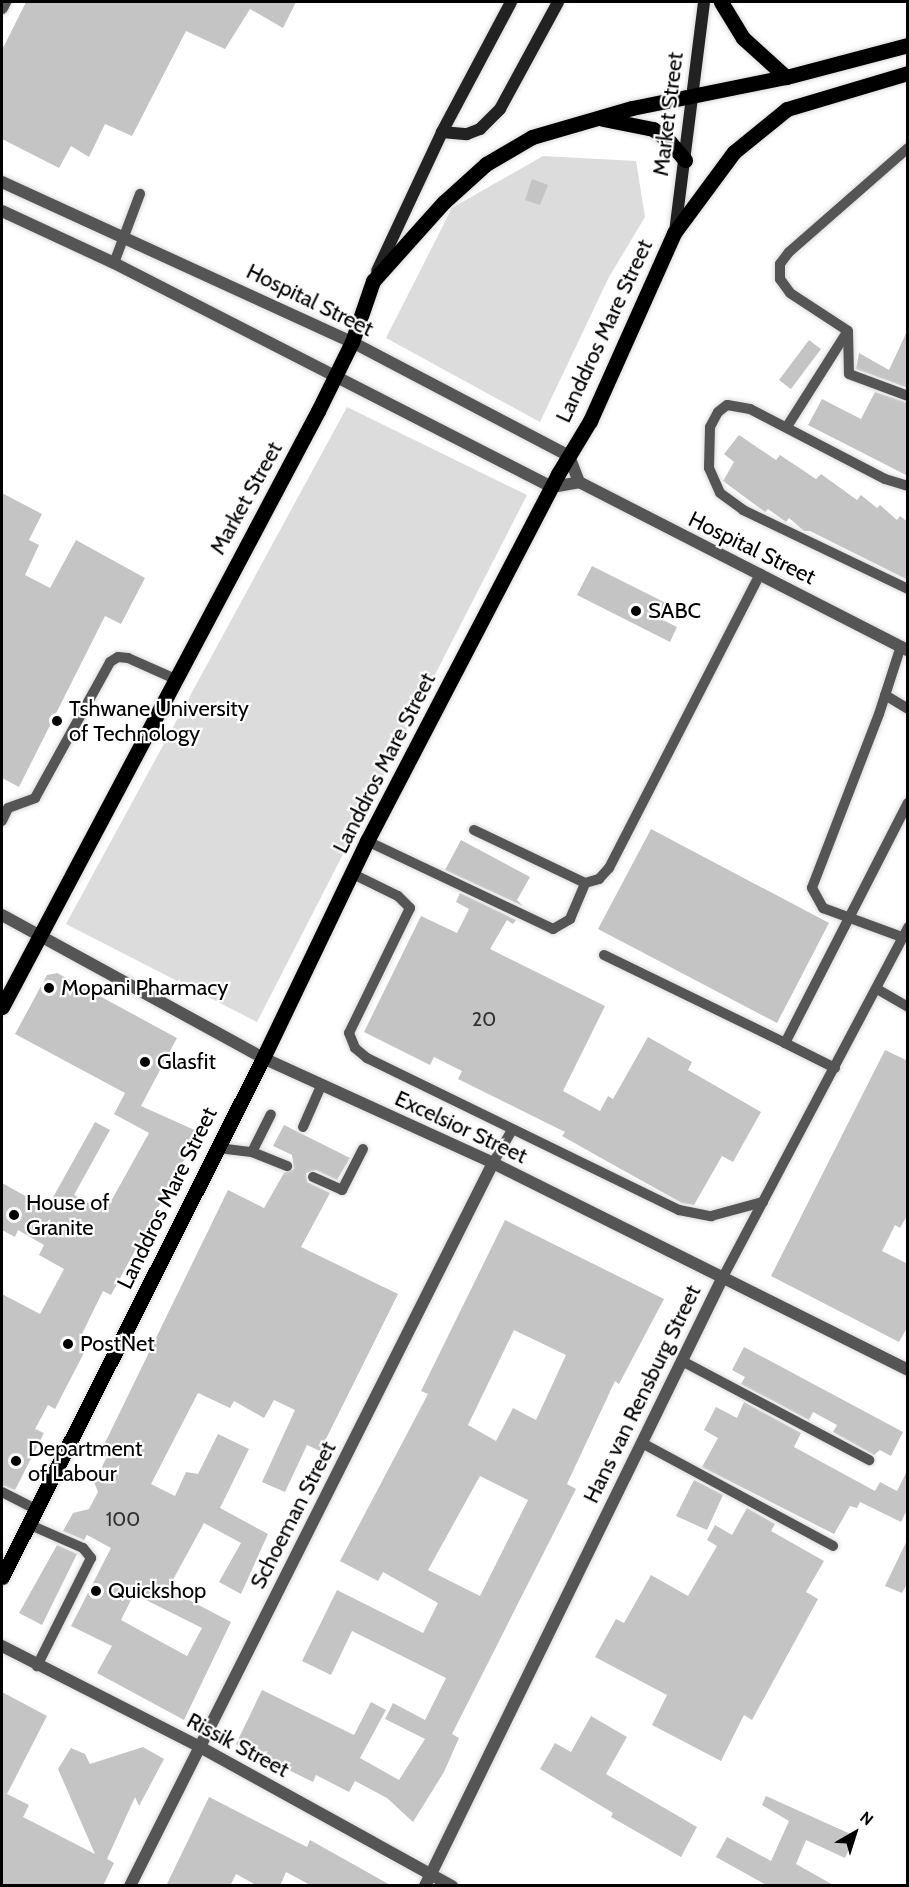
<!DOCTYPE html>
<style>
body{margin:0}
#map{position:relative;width:909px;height:1887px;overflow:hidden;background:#fff;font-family:Cabin,sans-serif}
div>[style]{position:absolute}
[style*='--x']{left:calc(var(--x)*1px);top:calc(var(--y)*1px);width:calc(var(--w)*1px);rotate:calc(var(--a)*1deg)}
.green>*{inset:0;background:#dcdcdc}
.building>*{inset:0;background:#c4c4c4}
.roads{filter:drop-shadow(0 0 2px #dbdbdb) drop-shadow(0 0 2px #dbdbdb)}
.service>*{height:10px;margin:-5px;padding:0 5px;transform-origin:5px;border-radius:5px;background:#555}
.minor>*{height:12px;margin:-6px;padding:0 6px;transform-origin:6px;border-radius:6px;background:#555}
.secondary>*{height:12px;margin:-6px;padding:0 6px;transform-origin:6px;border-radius:6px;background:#222}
.primary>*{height:15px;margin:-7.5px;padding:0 7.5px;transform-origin:7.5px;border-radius:7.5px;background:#000}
.dots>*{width:16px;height:16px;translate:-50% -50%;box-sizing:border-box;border:3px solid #fff;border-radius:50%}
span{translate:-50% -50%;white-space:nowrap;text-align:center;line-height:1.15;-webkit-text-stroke:4.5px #fff;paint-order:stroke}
.number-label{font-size:20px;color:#313131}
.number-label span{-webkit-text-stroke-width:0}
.street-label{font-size:22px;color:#000}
.poi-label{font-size:22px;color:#000}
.left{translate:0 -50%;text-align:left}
.frame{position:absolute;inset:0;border:3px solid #000;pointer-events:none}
.north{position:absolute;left:825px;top:1803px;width:60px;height:60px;-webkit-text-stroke:4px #fff;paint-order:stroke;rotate:39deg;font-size:16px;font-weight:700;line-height:24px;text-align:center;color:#000}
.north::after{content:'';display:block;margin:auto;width:21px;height:27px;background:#000;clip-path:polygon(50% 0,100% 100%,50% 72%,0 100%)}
</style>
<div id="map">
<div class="green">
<i style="clip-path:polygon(543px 156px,636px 161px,645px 217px,609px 277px,540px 422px,386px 338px,452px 208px)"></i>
<i style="clip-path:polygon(347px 407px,527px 495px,257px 1022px,66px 924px)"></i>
</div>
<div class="building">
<i style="clip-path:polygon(26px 2px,296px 2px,283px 28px,250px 9px,225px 49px,186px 31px,132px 136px,105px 124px,89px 157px,71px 146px,59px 168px,2px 139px,2px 50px)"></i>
<i style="clip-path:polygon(532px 179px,548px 185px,540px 205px,525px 200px)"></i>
<i style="clip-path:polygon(908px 329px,908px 388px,856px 369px,859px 353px,889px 370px)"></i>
<i style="clip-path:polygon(809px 340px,821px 349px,791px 389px,779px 380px)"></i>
<i style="clip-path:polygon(875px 392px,908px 403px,908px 476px,808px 425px,822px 399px,861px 419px)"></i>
<i style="clip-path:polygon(739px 435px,776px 460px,780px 455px,816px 479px,821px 474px,857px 500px,861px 495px,877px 508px,880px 505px,897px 520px,900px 516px,908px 522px,908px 580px,810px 531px,804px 531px,789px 518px,786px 522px,768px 509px,765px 512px,723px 481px,734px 462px,724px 454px)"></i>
<i style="clip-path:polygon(2px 493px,42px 514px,29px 540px,39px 545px,25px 575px,50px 588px,76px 540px,145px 578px,121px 624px,105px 616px,19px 787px,2px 778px)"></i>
<i style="clip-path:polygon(592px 566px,666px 603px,659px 618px,677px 627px,670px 642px,577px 595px)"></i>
<i style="clip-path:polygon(651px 829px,829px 923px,777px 1023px,598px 929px)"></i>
<i style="clip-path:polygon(461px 840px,530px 877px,517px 900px,523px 906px,445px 870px)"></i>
<i style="clip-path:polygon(460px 893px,516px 920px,513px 924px,507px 920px,490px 949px,605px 1006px,563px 1091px,600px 1111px,608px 1096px,613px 1099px,648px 1037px,692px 1062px,688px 1070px,761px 1112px,733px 1162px,722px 1156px,694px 1205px,682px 1203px,610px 1163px,562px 1136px,565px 1132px,458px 1079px,462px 1071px,434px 1057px,430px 1065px,364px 1032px,421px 916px,457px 933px,469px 909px,456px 902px)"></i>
<i style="clip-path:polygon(57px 973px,177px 1038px,141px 1106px,199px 1132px,111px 1295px,103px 1291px,80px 1338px,89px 1343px,55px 1409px,48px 1405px,35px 1429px,44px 1433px,15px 1490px,2px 1485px,2px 1294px,40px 1314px,64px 1269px,39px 1255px,44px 1245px,18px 1230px,15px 1237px,2px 1230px,2px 1183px,47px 1208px,95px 1122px,110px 1130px,74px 1195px,105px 1212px,149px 1133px,114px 1114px,125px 1093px,15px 1034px,47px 975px)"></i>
<i style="clip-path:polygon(885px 1050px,908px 1061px,908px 1214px,900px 1228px,895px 1225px,882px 1251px,908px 1264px,908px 1326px,899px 1342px,771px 1276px)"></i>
<i style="clip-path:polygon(evenodd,284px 1125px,350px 1158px,337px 1180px,316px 1170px,306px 1173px,307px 1182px,330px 1193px,301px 1247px,398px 1294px,320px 1451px,307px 1445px,285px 1492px,262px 1482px,295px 1410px,274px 1400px,264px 1418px,234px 1401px,230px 1408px,198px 1393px,151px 1484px,175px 1496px,186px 1472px,198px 1474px,218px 1434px,249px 1449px,220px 1508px,268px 1534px,241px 1594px,219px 1582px,241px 1543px,204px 1523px,168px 1589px,231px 1622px,184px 1720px,97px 1673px,112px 1646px,71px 1626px,111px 1548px,87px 1535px,84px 1540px,63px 1531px,73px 1513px,89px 1509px,98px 1492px,94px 1482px,107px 1457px,100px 1453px,228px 1190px,264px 1208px,284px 1173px,294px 1169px,292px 1155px,273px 1146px,284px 1125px,134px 1594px,202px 1628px,187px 1656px,121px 1620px,134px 1594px)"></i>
<i style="clip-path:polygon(evenodd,505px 1220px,664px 1299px,619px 1384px,615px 1381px,567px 1484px,576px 1489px,452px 1734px,459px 1738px,444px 1772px,413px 1822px,387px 1798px,355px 1781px,349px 1792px,316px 1775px,313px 1782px,236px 1744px,262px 1690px,354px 1735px,371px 1702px,386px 1710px,360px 1758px,399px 1780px,425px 1739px,385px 1719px,393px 1703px,425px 1720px,446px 1678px,352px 1631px,331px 1675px,302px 1661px,337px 1590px,423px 1633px,438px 1603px,383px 1572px,378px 1581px,340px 1561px,428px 1394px,421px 1391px,505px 1220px,514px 1330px,566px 1355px,536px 1420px,513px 1408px,496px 1441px,468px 1425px,514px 1330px,505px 1220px,480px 1476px,528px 1500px,480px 1596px,428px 1570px,480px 1476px)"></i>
<i style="clip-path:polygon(744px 1347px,903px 1432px,891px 1456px,880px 1450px,874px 1455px,833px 1432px,837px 1425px,813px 1412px,809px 1420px,741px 1384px,745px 1377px,732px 1370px)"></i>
<i style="clip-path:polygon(744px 1402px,801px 1433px,794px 1447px,875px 1491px,880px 1482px,897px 1491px,908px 1469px,908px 1508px,901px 1522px,860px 1502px,857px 1508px,850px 1506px,834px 1534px,702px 1467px,718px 1438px,704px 1430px,716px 1407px,737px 1418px)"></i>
<i style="clip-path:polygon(694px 1480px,723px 1495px,707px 1530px,676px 1516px)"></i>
<i style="clip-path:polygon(747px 1508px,775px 1524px,771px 1531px,824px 1561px,806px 1592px,818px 1599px,752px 1720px,744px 1715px,721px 1761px,652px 1725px,667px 1695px,595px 1657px,616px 1619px,624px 1623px,651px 1575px,688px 1596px,717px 1546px,707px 1540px,715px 1525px,732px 1535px)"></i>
<i style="clip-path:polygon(908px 1538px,908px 1582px,902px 1593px,885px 1586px)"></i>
<i style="clip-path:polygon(57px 1545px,77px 1554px,42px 1625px,19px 1613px)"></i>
<i style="clip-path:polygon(2px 1692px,47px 1716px,7px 1794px,29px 1805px,23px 1817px,95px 1854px,58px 1769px,71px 1748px,85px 1754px,90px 1764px,143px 1747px,164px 1759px,139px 1806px,135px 1797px,107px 1859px,114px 1863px,103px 1886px,2px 1886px)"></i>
<i style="clip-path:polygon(591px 1716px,627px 1737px,606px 1774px,697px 1827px,681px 1857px,611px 1817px,613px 1813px,540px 1769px,555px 1743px,571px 1752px)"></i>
<i style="clip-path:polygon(766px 1796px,855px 1836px,845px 1858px,806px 1840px,796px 1864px,835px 1886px,768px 1886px,716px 1857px,727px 1837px,771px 1861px,789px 1821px,762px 1805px)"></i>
<i style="clip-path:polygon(209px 1797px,307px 1847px,310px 1840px,392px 1886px,312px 1886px,286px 1872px,280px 1886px,258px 1886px,236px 1874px,230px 1886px,166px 1886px)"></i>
</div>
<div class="roads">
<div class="service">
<i style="--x:908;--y:148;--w:158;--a:138.8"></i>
<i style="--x:789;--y:252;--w:15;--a:127"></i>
<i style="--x:780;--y:264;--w:15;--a:90"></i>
<i style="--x:780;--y:279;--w:17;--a:54"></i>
<i style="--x:790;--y:293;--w:69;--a:33.2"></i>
<i style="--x:848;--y:331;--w:43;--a:88.7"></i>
<i style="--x:849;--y:374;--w:63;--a:20.4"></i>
<i style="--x:114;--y:263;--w:74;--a:-69.4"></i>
<i style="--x:788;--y:425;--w:110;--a:-57.6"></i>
<i style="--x:908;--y:486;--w:24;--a:-163"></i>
<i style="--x:885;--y:479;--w:152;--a:-152.6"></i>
<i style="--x:750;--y:409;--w:23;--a:-170"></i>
<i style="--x:727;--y:405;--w:11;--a:142"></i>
<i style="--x:718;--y:412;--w:17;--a:118"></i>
<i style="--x:710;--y:427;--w:41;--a:91.4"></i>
<i style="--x:709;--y:468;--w:27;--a:66"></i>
<i style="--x:720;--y:493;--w:29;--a:36"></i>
<i style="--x:743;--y:510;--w:183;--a:25.6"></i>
<i style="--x:901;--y:646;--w:71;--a:107.9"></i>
<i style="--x:879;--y:714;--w:186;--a:111.1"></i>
<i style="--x:812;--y:888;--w:23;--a:61"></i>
<i style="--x:823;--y:908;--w:84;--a:20.2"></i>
<i style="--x:885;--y:695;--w:27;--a:31"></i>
<i style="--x:2;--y:821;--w:14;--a:-65"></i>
<i style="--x:8;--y:808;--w:29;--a:-20"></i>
<i style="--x:35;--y:798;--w:155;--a:-61.1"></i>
<i style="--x:110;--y:662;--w:9;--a:-32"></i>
<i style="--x:118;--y:657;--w:10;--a:6"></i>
<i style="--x:128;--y:658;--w:49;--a:24"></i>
<i style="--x:474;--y:830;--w:123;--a:25.5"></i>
<i style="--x:585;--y:883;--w:15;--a:-16"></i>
<i style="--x:599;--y:879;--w:15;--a:-48"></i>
<i style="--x:609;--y:868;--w:331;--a:-62.8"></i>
<i style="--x:367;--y:841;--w:206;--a:25.3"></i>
<i style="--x:553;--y:929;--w:20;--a:-30"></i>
<i style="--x:570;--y:919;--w:39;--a:-67"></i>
<i style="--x:353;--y:874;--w:50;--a:26.1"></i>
<i style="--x:398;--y:896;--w:17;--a:45"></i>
<i style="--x:410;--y:908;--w:139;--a:116"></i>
<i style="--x:349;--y:1033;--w:16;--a:68"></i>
<i style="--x:355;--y:1048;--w:16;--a:40"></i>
<i style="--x:367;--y:1058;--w:347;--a:26"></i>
<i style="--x:679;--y:1210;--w:33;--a:11"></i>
<i style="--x:711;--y:1216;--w:54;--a:-15.1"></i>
<i style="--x:604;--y:955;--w:201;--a:25.9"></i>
<i style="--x:877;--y:989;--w:36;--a:30"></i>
<i style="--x:835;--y:1068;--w:56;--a:-153.4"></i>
<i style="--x:785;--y:1043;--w:270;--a:-62.9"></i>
<i style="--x:303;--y:1127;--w:45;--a:-66.3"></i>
<i style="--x:218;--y:1148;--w:34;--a:7"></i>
<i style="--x:252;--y:1152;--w:38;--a:22"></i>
<i style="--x:252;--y:1152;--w:42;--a:-63.4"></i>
<i style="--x:493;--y:1163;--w:38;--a:-60"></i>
<i style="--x:313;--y:1177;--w:32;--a:24"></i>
<i style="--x:342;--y:1190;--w:46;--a:-62.9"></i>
<i style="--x:723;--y:1277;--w:396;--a:-62.1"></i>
<i style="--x:682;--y:1361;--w:212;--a:27.9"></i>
<i style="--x:642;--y:1443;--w:217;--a:28.3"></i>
<i style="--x:2;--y:1492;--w:38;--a:27"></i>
<i style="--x:28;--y:1524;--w:60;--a:23.6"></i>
<i style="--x:83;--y:1548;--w:13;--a:51"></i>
<i style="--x:91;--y:1558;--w:121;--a:116.6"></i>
</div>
<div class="minor">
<i style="--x:2;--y:8;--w:7;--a:-63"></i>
<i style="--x:2;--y:182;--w:385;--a:24.6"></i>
<i style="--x:352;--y:342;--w:245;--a:27.7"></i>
<i style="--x:569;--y:456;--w:28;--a:69"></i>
<i style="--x:2;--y:211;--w:123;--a:24.9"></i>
<i style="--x:114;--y:263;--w:492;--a:27.1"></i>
<i style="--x:552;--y:487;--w:27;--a:-10"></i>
<i style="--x:579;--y:482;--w:369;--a:27.1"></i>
<i style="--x:2;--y:915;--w:298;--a:28.7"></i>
<i style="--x:263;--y:1058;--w:253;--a:24.5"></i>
<i style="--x:493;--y:1163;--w:464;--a:26.5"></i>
<i style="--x:2;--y:1646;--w:222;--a:27"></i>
<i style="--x:200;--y:1747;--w:288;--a:28.9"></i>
<i style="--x:130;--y:1886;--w:809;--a:-63.34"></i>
<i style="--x:425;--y:1886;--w:678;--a:-63.93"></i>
</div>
<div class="secondary">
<i style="--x:442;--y:132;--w:25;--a:5"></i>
<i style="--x:467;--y:134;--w:14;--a:-21"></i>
<i style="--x:480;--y:129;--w:28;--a:-45"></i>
<i style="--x:500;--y:109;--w:122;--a:-61.5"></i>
<i style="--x:675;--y:232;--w:232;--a:-82.8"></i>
<i style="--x:377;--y:271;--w:153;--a:-64.9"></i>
<i style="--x:442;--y:132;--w:147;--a:-62"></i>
</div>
<div class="primary">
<i style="--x:721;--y:2;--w:42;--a:58.6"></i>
<i style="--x:743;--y:38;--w:58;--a:42.2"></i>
<i style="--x:603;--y:119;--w:51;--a:11.3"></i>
<i style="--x:653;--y:129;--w:20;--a:37"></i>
<i style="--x:669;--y:141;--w:25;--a:50"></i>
<i style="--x:2;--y:1007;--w:675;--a:-62.07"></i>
<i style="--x:318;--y:411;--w:77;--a:-63.8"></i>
<i style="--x:352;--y:342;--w:65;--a:-71"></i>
<i style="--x:373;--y:281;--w:106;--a:-48.1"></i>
<i style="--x:444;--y:202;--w:57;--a:-42.1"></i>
<i style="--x:486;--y:164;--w:53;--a:-30.4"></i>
<i style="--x:532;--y:137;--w:104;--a:-16.2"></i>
<i style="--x:632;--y:108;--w:157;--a:-11.4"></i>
<i style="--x:786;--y:77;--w:126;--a:-14.7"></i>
<i style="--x:2;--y:1577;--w:581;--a:-63.3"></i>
<i style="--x:263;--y:1058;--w:241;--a:-64.4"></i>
<i style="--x:367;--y:841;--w:414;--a:-62.5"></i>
<i style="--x:558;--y:474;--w:62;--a:-58.9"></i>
<i style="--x:590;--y:421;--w:206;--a:-65.9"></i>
<i style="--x:674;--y:233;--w:101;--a:-53.5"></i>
<i style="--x:734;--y:152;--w:68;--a:-39.1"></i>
<i style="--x:787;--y:109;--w:126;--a:-16.6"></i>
</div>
</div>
<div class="dots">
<i style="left:636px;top:611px;background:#000"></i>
<i style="left:57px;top:721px;background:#000"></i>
<i style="left:49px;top:988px;background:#000"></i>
<i style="left:145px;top:1062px;background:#000"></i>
<i style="left:14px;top:1215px;background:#000"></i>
<i style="left:68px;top:1344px;background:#000"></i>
<i style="left:16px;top:1461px;background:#000"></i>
<i style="left:96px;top:1591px;background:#000"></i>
</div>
<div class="number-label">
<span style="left:484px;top:1019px">20</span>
<span style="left:123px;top:1519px">100</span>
</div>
<div class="street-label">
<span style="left:668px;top:114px;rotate:-83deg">Market Street</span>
<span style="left:310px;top:300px;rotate:26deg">Hospital Street</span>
<span style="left:604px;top:331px;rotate:-65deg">Landdros Mare Street</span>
<span style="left:246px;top:498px;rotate:-61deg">Market Street</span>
<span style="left:752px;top:548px;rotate:26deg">Hospital Street</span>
<span style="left:384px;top:763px;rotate:-63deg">Landdros Mare Street</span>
<span style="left:461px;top:1127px;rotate:25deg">Excelsior Street</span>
<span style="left:167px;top:1198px;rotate:-64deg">Landdros Mare Street</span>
<span style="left:642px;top:1394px;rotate:-64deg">Hans van Rensburg Street</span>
<span style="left:293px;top:1515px;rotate:-63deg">Schoeman Street</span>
<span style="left:238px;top:1745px;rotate:28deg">Rissik Street</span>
</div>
<div class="poi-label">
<span class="left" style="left:648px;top:611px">SABC</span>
<span class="left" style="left:69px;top:721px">Tshwane University<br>of Technology</span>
<span class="left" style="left:61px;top:988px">Mopani Pharmacy</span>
<span class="left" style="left:157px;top:1062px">Glasfit</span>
<span class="left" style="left:26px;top:1215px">House of<br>Granite</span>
<span class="left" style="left:80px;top:1344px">PostNet</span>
<span class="left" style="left:28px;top:1461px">Department<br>of Labour</span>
<span class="left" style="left:108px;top:1591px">Quickshop</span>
</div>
<div class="frame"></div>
<div class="north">N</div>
</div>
